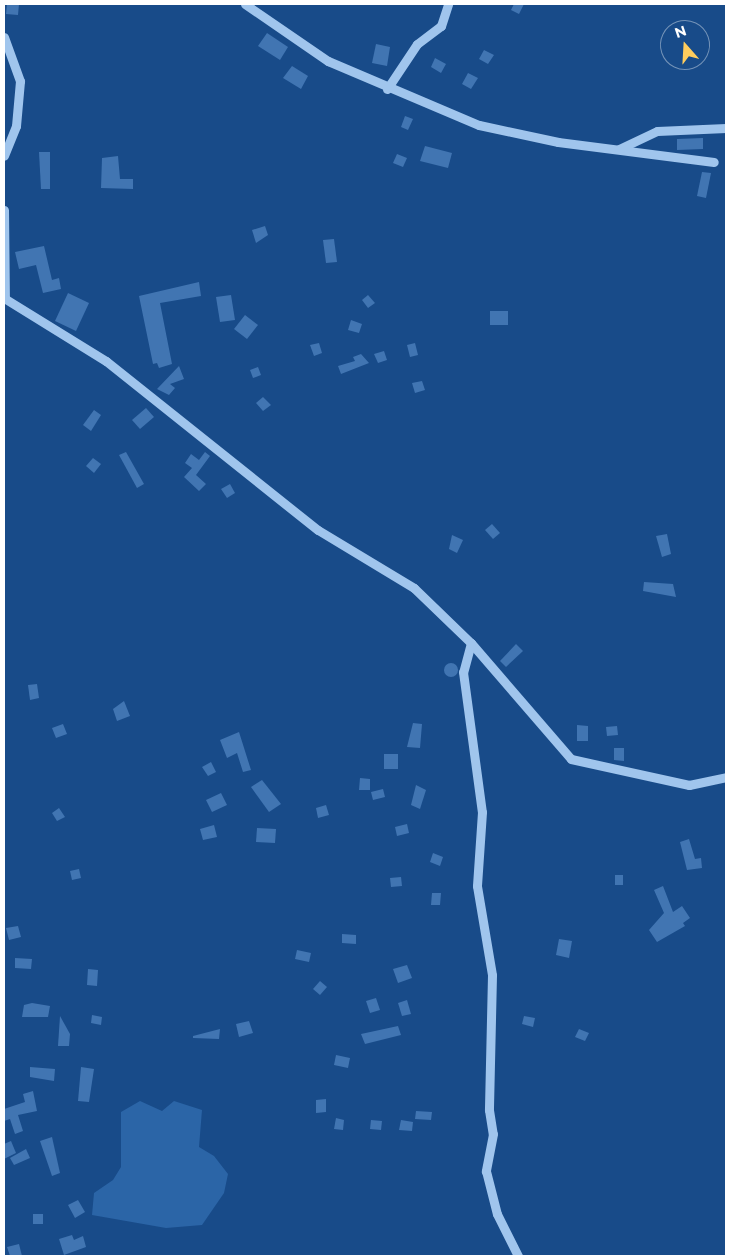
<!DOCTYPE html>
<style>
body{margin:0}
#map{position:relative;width:730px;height:1260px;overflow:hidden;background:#184b89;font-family:Montserrat,sans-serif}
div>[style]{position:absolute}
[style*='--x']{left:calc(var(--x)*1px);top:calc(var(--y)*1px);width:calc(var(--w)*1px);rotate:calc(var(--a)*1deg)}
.green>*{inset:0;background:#2b65a7}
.building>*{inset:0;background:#4175b2}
.round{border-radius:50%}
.minor>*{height:9px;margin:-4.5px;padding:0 4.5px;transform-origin:4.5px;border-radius:4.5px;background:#a0c5ed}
span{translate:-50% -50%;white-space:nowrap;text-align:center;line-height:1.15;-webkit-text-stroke:4px #184b89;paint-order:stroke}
.frame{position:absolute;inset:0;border:5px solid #fff;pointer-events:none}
.north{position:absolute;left:660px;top:20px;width:50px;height:50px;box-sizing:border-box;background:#184b89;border:1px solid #7493b8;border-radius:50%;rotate:341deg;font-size:14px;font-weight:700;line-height:20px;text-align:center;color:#fff}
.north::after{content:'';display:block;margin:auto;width:18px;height:22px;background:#ffcd5d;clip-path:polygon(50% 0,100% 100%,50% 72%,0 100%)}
</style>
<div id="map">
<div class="green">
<i style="clip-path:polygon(140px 1101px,162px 1111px,174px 1101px,202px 1110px,199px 1147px,214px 1156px,228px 1174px,224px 1193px,202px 1225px,166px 1228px,92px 1215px,94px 1193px,113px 1180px,121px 1167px,121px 1112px)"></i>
</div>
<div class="building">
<i style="clip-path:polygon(7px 4px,19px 4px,18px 15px,6px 14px)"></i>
<i style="clip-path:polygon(514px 4px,524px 4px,519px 14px,511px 10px)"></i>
<i style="clip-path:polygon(267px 33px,288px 47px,280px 60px,258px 46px)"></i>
<i style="clip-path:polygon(376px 44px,390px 47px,387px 66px,372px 63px)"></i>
<i style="clip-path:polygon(484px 50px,494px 55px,488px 64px,479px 59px)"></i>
<i style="clip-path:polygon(435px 58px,446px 64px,441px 73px,431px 67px)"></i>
<i style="clip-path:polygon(292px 66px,308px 76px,301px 89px,283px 78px)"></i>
<i style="clip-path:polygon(468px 73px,478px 78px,471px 89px,462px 84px)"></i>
<i style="clip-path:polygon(405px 116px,413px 119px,408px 130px,401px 127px)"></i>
<i style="clip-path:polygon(703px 138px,703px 149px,677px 150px,677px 139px)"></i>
<i style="clip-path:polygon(425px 146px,452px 153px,448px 168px,420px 161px)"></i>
<i style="clip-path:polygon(39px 152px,50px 152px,50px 189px,41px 189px)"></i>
<i style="clip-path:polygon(397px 154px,407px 158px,403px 167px,393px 163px)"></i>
<i style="clip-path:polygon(118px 156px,120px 179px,133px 179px,133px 189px,101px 188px,102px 158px)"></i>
<i style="clip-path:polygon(702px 172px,711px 173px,706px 198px,697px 196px)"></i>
<i style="clip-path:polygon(265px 226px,268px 235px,256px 243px,252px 230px)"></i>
<i style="clip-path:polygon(334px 239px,337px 262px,326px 263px,323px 240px)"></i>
<i style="clip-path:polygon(44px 246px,52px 280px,59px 278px,61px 289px,43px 293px,36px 265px,19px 269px,15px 252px)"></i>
<i style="clip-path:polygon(199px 282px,201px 296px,160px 303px,172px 364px,159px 368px,157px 363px,153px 364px,139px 296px)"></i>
<i style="clip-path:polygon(68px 293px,89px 303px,76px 331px,55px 321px)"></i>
<i style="clip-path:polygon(231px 295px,235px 320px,220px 322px,216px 297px)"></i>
<i style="clip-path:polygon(368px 295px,375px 303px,368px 308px,362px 300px)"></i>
<i style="clip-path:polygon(490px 311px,508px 311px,508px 325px,490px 325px)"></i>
<i style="clip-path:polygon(245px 315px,258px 325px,247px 339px,234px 329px)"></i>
<i style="clip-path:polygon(351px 320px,362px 324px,359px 333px,348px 330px)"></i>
<i style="clip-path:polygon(319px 343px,322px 353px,314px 356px,310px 345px)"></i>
<i style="clip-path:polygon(415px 343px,418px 355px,410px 357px,407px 345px)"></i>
<i style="clip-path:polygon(384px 351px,387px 360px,378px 363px,374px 354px)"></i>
<i style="clip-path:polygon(361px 354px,369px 363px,341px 374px,338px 366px,355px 361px,353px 357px)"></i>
<i style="clip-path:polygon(179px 366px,184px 379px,170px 384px,175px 388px,169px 395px,157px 389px)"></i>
<i style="clip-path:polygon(258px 367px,261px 375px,253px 378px,250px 370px)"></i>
<i style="clip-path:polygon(422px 381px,425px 390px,415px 393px,412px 383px)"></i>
<i style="clip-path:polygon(263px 397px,271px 405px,263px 411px,256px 403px)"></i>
<i style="clip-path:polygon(146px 408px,154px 417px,140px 429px,132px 420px)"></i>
<i style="clip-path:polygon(94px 410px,101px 415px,91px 431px,83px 425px)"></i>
<i style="clip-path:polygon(126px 452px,144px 484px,137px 488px,119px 455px)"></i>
<i style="clip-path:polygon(205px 452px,210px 456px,196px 475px,206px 484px,199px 491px,184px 477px,192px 468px,185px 463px,191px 454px,199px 460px)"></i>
<i style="clip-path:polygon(93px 458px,101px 464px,94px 473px,86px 466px)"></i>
<i style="clip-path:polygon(230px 484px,235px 493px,227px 498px,221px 489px)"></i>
<i style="clip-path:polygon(492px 524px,500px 533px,493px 539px,485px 530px)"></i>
<i style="clip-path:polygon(667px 534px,671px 554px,662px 557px,656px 536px)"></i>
<i style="clip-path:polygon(452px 535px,463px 540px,457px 553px,449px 549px)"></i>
<i style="clip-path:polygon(644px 582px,673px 584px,676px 597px,643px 591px)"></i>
<i style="clip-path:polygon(516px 644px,523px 651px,506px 667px,500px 661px)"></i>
<i class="round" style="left:444px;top:663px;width:14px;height:14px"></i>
<i style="clip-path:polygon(37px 684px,39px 698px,30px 700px,28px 685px)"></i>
<i style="clip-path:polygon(124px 701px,130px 716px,117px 721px,113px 709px)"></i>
<i style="clip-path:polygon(413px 723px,422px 724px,420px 748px,407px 747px)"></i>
<i style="clip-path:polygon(63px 724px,67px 734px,56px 738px,52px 728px)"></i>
<i style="clip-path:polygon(577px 725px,588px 726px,588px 741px,577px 741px)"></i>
<i style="clip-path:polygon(617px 726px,618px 735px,607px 736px,606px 727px)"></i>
<i style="clip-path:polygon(239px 732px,251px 770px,243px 772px,237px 753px,227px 758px,220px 740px)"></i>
<i style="clip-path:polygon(614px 748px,624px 748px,624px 761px,614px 760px)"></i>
<i style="clip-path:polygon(384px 754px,398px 754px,398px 769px,384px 769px)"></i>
<i style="clip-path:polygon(211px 762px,216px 772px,208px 776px,202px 767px)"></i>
<i style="clip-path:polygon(360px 778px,370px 779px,370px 790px,359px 790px)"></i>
<i style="clip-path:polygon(262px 780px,281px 804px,269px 812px,251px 787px)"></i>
<i style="clip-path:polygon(416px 785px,426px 790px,420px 809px,411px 805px)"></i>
<i style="clip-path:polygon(383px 789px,385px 797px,373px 800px,371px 792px)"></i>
<i style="clip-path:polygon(221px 793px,227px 805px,212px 812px,206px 800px)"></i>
<i style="clip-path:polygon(326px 805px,329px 815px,318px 818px,316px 808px)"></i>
<i style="clip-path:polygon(59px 808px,65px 817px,57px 821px,52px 813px)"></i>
<i style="clip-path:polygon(407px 824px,409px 833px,397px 836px,395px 827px)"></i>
<i style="clip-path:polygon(214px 825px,217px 837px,203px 840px,200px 829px)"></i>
<i style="clip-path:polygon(257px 828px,276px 829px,275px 843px,256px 842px)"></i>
<i style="clip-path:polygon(689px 839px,695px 859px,701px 858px,702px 868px,687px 870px,680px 842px)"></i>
<i style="clip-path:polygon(433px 853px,443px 857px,440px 866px,430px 862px)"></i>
<i style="clip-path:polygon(79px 869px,81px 878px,72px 880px,70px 871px)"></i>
<i style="clip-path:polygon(615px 875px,623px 875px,623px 885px,615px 885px)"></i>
<i style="clip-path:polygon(401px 877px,402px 886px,391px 887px,390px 878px)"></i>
<i style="clip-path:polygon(663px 886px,673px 912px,682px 906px,690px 918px,683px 923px,685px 926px,657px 942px,649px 930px,664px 913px,654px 890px)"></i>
<i style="clip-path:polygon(432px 893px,441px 893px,440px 905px,431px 905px)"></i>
<i style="clip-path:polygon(18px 926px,21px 937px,9px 940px,6px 928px)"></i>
<i style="clip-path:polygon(342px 934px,356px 935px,356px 944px,342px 943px)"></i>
<i style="clip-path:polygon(559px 939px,572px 941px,569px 958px,556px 955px)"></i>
<i style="clip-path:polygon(297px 950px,311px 953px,309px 962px,295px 959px)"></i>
<i style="clip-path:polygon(15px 958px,32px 959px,31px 969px,15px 968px)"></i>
<i style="clip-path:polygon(407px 965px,412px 978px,398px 983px,393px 969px)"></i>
<i style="clip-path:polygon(88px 969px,98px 970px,97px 986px,87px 985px)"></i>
<i style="clip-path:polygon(320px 981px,327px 987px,320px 995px,313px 989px)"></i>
<i style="clip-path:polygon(376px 998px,380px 1010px,370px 1013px,366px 1001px)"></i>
<i style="clip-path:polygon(407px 1000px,411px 1014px,402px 1016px,398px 1003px)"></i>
<i style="clip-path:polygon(32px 1003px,50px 1006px,48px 1017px,22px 1017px,24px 1005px)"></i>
<i style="clip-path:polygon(92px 1015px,102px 1017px,101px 1025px,91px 1023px)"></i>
<i style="clip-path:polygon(60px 1016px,70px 1034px,69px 1046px,58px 1046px)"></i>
<i style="clip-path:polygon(524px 1016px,535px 1018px,533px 1027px,522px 1024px)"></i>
<i style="clip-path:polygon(249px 1021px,253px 1033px,239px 1037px,236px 1024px)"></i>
<i style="clip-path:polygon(398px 1026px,401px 1035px,365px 1044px,361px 1034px)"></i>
<i style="clip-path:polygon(220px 1029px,219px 1039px,193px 1038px,193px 1036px)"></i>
<i style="clip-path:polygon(579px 1029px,589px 1033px,585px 1041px,575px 1037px)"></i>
<i style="clip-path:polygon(336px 1055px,350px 1058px,348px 1068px,334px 1065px)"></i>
<i style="clip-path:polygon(30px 1067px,55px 1069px,54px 1081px,30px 1077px)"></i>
<i style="clip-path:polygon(81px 1067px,94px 1069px,89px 1102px,78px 1101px)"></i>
<i style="clip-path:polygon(33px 1091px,37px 1111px,18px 1115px,23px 1131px,15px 1134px,10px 1119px,4px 1121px,4px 1109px,25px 1102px,23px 1094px)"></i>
<i style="clip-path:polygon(326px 1099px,326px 1112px,316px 1113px,316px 1100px)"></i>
<i style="clip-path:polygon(416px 1111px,432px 1112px,431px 1120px,415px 1119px)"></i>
<i style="clip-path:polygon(336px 1118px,344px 1120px,343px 1130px,334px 1129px)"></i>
<i style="clip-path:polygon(371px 1120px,382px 1121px,381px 1130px,370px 1129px)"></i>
<i style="clip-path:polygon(401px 1120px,413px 1122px,412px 1131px,399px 1130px)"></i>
<i style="clip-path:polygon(52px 1137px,60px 1173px,52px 1176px,40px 1141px)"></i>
<i style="clip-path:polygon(11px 1141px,16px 1153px,4px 1159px,4px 1144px)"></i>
<i style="clip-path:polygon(26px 1149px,30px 1158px,14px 1165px,10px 1158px)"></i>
<i style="clip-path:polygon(78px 1200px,85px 1212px,75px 1218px,68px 1205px)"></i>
<i style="clip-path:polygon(33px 1214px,43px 1214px,43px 1224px,33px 1224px)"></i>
<i style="clip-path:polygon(72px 1235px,74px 1240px,83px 1236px,86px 1247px,64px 1255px,59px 1239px)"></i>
<i style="clip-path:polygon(19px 1244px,22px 1256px,10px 1256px,7px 1247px)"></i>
</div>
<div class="minor">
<i style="--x:245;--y:4;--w:101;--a:34.5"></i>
<i style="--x:328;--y:61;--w:164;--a:23"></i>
<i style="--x:479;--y:125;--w:81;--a:12.1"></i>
<i style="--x:558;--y:142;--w:157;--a:7.3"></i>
<i style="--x:4;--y:37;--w:47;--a:70"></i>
<i style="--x:20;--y:81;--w:45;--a:95.1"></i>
<i style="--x:16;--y:126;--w:32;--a:112"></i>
<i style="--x:387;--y:89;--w:54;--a:-56.3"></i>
<i style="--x:417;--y:44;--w:30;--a:-37"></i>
<i style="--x:441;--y:26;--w:23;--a:-72"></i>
<i style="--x:619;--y:149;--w:42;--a:-25.3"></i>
<i style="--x:657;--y:131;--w:69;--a:-2.5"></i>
<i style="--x:4;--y:210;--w:89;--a:89.4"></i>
<i style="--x:4;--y:298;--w:120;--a:31.7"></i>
<i style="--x:106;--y:361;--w:271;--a:38.6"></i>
<i style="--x:318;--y:530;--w:112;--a:31.1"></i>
<i style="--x:414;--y:588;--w:79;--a:44"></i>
<i style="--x:471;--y:643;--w:153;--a:49.2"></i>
<i style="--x:571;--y:759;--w:121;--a:12.4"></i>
<i style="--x:689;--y:785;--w:38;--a:-12"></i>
<i style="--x:471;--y:643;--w:30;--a:105"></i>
<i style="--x:463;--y:672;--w:141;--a:82.3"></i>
<i style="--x:482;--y:812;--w:74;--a:93.9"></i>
<i style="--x:477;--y:886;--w:90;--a:80.4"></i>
<i style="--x:492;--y:975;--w:135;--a:91.3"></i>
<i style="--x:489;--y:1110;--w:24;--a:81"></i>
<i style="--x:493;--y:1134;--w:38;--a:101"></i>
<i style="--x:486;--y:1171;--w:44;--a:75.7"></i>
<i style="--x:497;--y:1214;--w:47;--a:63.4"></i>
</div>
<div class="frame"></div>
<div class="north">N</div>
</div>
